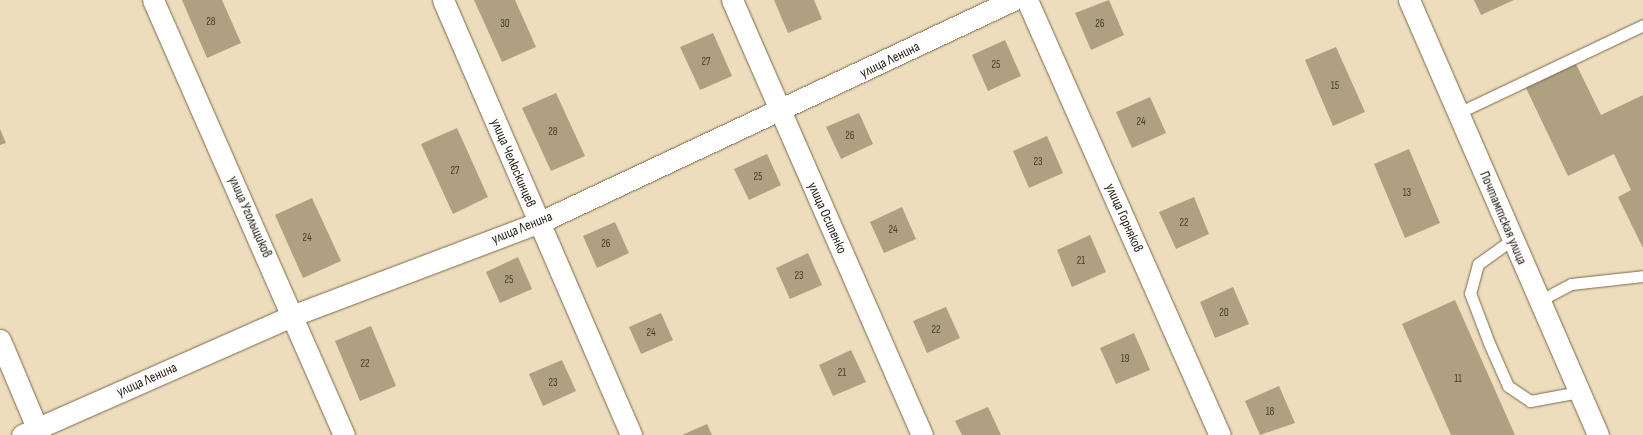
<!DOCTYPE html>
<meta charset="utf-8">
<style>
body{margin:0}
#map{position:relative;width:1643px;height:435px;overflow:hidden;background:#edddbc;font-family:"Sofia Sans Condensed",sans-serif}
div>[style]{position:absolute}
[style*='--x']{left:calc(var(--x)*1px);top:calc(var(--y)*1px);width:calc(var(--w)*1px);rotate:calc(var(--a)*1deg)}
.building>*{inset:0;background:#afa081}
.roads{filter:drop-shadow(0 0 1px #786a4d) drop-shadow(0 0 1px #786a4d)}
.lane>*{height:11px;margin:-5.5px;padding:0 5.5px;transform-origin:5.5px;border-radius:5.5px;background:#fff}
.street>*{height:21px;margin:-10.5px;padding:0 10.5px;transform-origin:10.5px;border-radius:10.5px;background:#fff}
span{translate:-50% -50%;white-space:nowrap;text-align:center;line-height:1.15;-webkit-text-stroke:4.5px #fff;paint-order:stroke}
.number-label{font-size:11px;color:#443c2c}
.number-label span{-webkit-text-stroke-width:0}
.street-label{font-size:14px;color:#211b0f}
</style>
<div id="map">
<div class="building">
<i style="clip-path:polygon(182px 0,222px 0,241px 43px,207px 58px)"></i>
<i style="clip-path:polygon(474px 0,515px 0,536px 47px,502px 62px)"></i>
<i style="clip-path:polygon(774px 0,814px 0,822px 19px,788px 33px)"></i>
<i style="clip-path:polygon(1109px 0,1124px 35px,1091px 50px,1075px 13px)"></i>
<i style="clip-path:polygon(1474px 0,1514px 0,1481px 15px)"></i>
<i style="clip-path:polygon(713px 33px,732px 76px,700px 90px,680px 47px)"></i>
<i style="clip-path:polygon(1005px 40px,1021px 76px,988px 91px,972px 55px)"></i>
<i style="clip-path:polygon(1336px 47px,1365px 112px,1333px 126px,1305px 60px)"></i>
<i style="clip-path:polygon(1575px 62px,1601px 115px,1643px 95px,1643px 248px,1618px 197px,1631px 190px,1614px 154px,1568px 176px,1525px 86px)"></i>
<i style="clip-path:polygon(556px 93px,585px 156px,551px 171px,522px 108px)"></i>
<i style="clip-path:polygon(1150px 97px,1166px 133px,1132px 148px,1116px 112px)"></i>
<i style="clip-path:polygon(859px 113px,873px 144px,841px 159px,826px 127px)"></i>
<i style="clip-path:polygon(457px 128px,488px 197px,453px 214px,421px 144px)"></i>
<i style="clip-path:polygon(0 129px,6px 143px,0 145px)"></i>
<i style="clip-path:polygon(1047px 136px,1063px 173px,1029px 188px,1013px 151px)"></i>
<i style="clip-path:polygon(1409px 149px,1440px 223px,1405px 238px,1374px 164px)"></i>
<i style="clip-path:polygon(767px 154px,781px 185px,749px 200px,734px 169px)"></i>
<i style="clip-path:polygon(1194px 197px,1209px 234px,1176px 249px,1159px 212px)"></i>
<i style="clip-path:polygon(312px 198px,341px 261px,303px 278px,275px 215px)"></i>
<i style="clip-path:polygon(902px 207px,916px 239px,884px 253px,870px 222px)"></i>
<i style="clip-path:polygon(615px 222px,629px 253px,597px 268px,583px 236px)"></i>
<i style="clip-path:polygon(1090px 235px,1106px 272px,1072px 287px,1057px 250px)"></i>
<i style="clip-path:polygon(808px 253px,822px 285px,790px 299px,776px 268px)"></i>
<i style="clip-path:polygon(518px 257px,532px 289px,500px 303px,486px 272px)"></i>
<i style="clip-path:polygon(1233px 287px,1249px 324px,1215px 338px,1200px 302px)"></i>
<i style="clip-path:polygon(1455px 300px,1515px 435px,1451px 435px,1402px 324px)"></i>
<i style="clip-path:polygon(946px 307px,960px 338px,927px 353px,913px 321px)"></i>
<i style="clip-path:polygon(661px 313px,673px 340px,641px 354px,629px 327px)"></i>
<i style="clip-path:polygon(371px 326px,396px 386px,360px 401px,335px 341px)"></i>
<i style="clip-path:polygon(1134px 333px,1150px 370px,1116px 384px,1100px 348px)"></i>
<i style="clip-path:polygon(851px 350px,866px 382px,833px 396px,819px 365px)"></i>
<i style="clip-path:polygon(562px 360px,576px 391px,543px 406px,529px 374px)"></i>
<i style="clip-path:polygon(1279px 386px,1295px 423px,1260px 435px,1245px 401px)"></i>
<i style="clip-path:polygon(988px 407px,1001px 435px,962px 435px,955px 421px)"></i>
<i style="clip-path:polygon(707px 424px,712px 435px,682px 435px)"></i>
</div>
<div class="roads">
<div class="lane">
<i style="--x:1458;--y:113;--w:205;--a:-25.4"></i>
<i style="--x:1513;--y:239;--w:43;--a:144.5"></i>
<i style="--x:1478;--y:264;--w:30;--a:105"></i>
<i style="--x:1470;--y:293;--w:53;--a:69.2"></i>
<i style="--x:1489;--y:343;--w:47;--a:66.2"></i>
<i style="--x:1508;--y:386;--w:27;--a:34"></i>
<i style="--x:1530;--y:401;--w:50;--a:-10.4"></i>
<i style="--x:1539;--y:301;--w:36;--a:-28"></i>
<i style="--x:1571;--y:284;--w:72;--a:-6.3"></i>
</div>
<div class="street">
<i style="--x:153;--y:0;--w:475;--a:66.3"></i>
<i style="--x:443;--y:0;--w:474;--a:66.6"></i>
<i style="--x:732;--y:0;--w:475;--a:66.4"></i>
<i style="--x:1027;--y:0;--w:476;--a:66.1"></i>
<i style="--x:1409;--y:0;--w:474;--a:66.5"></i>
<i style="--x:0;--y:340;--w:103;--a:67.2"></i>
<i style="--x:22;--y:435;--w:297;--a:-23.8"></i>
<i style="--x:294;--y:315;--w:261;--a:-20.7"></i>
<i style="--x:538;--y:223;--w:525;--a:-25.15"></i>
</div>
</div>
<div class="number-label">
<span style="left:211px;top:22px">28</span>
<span style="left:505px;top:24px">30</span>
<span style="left:1100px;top:24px">26</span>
<span style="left:706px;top:62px">27</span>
<span style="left:996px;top:65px">25</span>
<span style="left:1335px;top:86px">15</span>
<span style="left:1141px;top:122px">24</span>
<span style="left:553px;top:132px">28</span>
<span style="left:850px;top:136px">26</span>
<span style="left:1038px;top:162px">23</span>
<span style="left:455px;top:171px">27</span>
<span style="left:758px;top:177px">25</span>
<span style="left:1407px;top:193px">13</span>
<span style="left:1184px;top:223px">22</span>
<span style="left:893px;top:230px">24</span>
<span style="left:307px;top:238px">24</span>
<span style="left:606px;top:244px">26</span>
<span style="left:1081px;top:261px">21</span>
<span style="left:799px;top:276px">23</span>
<span style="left:509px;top:280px">25</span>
<span style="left:1224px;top:313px">20</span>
<span style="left:936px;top:330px">22</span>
<span style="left:651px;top:333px">24</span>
<span style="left:1125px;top:359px">19</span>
<span style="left:365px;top:364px">22</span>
<span style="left:842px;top:373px">21</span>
<span style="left:1458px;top:379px">11</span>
<span style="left:553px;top:383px">23</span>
<span style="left:1270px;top:412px">18</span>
</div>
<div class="street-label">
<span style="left:890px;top:60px;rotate:-26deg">улица Ленина</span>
<span style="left:513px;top:163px;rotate:67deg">улица Челюскинцев</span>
<span style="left:250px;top:217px;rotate:66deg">улица Угольщиков</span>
<span style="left:827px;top:218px;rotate:66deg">улица Осипенко</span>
<span style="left:1124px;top:218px;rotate:66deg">улица Горняков</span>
<span style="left:1503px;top:218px;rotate:67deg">Почтамтская улица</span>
<span style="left:522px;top:228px;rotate:-22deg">улица Ленина</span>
<span style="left:147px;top:380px;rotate:-24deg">улица Ленина</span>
</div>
</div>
